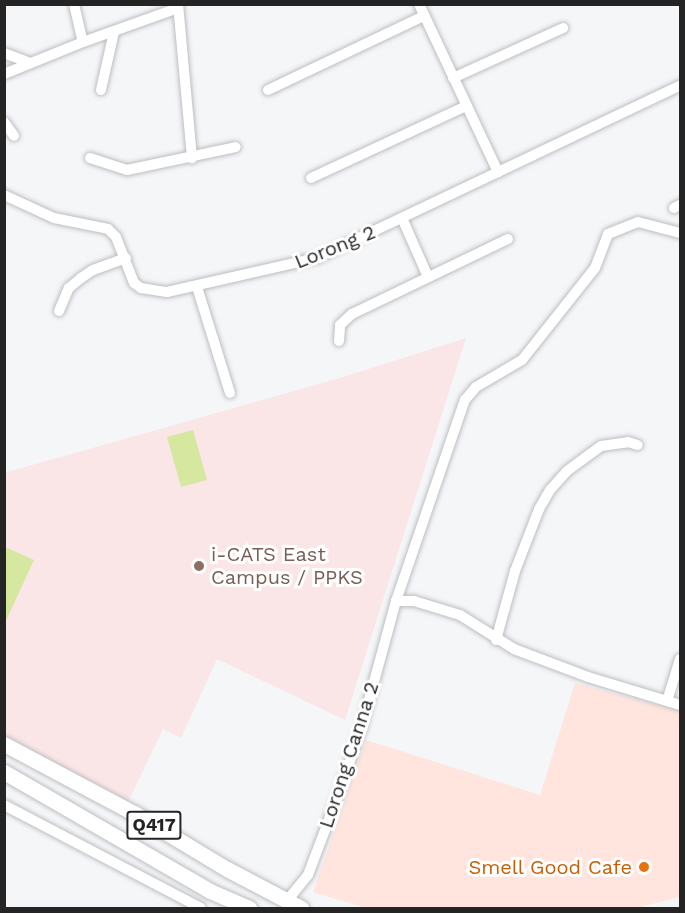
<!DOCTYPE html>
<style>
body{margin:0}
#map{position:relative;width:685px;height:913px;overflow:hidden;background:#f4f6f8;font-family:"Work Sans",sans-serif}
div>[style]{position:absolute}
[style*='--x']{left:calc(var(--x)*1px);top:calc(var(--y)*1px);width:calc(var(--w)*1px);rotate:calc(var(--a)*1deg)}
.commercial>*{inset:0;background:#ffe5de}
.education>*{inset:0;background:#fbe6e7}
.green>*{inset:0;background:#d6e7a0}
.roads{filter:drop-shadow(0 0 2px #bdbec1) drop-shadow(0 0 2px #bdbec1)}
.minor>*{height:10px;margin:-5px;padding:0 5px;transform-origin:5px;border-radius:5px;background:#fff}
.highway>*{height:15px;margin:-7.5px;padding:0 7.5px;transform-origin:7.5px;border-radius:7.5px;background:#fff}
.dots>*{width:16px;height:16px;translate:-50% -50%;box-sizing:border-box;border:3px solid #fff;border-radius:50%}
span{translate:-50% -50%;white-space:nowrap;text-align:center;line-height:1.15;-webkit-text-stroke:6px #fff;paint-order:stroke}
.shield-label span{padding:2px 4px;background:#fff;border:2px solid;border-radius:4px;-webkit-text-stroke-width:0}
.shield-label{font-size:18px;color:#242425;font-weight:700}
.street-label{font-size:20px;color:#242425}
.education-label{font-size:20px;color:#785e54}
.left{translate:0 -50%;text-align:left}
.food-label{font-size:20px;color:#c56008}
.right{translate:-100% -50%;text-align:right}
.frame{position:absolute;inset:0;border:6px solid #242425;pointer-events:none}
</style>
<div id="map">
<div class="commercial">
<i style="clip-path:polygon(575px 683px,675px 710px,680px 693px,680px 897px,636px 908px,365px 908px,313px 892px,366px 740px,540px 795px)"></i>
</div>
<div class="education">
<i style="clip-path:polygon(466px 338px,345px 720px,217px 659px,181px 738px,163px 729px,128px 802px,5px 740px,4px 473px,340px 378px)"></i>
</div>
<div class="green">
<i style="clip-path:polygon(193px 430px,207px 480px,181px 487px,167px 437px)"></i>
<i style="clip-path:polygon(5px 547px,34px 560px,5px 623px)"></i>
</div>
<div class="roads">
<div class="minor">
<i style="--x:74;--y:4;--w:39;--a:77"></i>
<i style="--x:178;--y:4;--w:155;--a:84.8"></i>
<i style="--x:419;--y:4;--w:186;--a:64.8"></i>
<i style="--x:4;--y:53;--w:28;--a:21"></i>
<i style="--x:4;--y:74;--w:85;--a:-22.1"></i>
<i style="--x:83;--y:42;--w:101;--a:-19.7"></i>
<i style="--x:453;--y:78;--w:121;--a:-24.4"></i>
<i style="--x:101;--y:90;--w:59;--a:-77.4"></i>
<i style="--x:268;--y:90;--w:173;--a:-25.4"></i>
<i style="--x:4;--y:122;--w:17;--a:54"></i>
<i style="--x:90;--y:158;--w:39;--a:18"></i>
<i style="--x:127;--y:170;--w:111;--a:-11.9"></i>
<i style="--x:311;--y:178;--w:171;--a:-24.9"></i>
<i style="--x:4;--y:195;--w:55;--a:24.7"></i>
<i style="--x:54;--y:218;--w:55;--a:11.5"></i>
<i style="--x:108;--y:229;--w:11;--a:45"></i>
<i style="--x:116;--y:237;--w:49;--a:68.6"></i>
<i style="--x:134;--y:283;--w:9;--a:36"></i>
<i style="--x:141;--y:288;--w:26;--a:9"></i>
<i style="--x:167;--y:292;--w:154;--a:-12.8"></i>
<i style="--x:317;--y:258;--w:402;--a:-25.4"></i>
<i style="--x:674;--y:208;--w:7;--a:-27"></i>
<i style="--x:402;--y:218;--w:64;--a:66.2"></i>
<i style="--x:197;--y:287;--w:111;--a:72.7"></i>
<i style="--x:59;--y:311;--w:25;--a:-67"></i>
<i style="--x:69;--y:288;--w:16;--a:-40"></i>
<i style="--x:81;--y:278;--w:14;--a:-34"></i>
<i style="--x:93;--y:270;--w:35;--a:-20"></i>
<i style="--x:339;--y:341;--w:16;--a:-86"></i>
<i style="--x:340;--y:325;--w:16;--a:-43"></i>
<i style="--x:352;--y:314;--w:173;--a:-25.7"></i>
<i style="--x:396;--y:601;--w:18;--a:0"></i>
<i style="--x:414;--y:601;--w:48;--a:16.9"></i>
<i style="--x:460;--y:615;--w:64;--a:32.2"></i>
<i style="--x:514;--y:649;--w:79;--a:20.7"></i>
<i style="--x:588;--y:677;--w:96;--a:16.9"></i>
<i style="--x:496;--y:640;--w:72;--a:-74.6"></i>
<i style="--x:515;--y:571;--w:66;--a:-68.8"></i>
<i style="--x:539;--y:509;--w:22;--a:-60"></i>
<i style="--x:550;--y:490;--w:25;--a:-48"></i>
<i style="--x:567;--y:471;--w:42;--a:-36.3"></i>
<i style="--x:601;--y:446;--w:27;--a:-8"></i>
<i style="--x:628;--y:442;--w:10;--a:17"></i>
<i style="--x:667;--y:701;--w:44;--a:-72.8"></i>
<i style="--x:4;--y:805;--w:222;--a:27.6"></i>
<i style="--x:286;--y:902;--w:35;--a:-51"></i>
<i style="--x:308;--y:875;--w:88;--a:-69.3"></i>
<i style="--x:339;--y:793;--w:71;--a:-71.1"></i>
<i style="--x:362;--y:726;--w:130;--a:-74.8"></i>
<i style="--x:396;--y:601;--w:213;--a:-71.1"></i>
<i style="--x:465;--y:400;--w:17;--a:-50"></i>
<i style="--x:476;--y:387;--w:53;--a:-30.4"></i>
<i style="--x:522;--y:360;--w:117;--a:-51.6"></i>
<i style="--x:595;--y:268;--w:36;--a:-69"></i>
<i style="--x:608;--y:234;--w:32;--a:-22"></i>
<i style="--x:638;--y:222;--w:43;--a:14.7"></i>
</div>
<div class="highway">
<i style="--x:4;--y:744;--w:147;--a:28"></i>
<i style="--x:134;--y:813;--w:109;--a:31.1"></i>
<i style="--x:227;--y:869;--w:84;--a:27.8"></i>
<i style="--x:4;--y:772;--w:238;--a:30"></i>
<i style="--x:210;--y:891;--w:43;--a:23.6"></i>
</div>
</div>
<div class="dots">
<i style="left:199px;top:566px;background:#8d6e63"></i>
<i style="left:644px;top:867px;background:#e8710a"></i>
</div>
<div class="shield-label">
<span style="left:154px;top:825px">Q417</span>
</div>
<div class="street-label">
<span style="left:335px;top:247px;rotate:-22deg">Lorong 2</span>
<span style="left:349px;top:755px;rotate:-72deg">Lorong Canna 2</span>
</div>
<div class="education-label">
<span class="left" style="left:211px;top:566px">i-CATS East<br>Campus / PPKS</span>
</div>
<div class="food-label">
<span class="right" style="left:632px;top:867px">Smell Good Cafe</span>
</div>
<div class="frame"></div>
</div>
